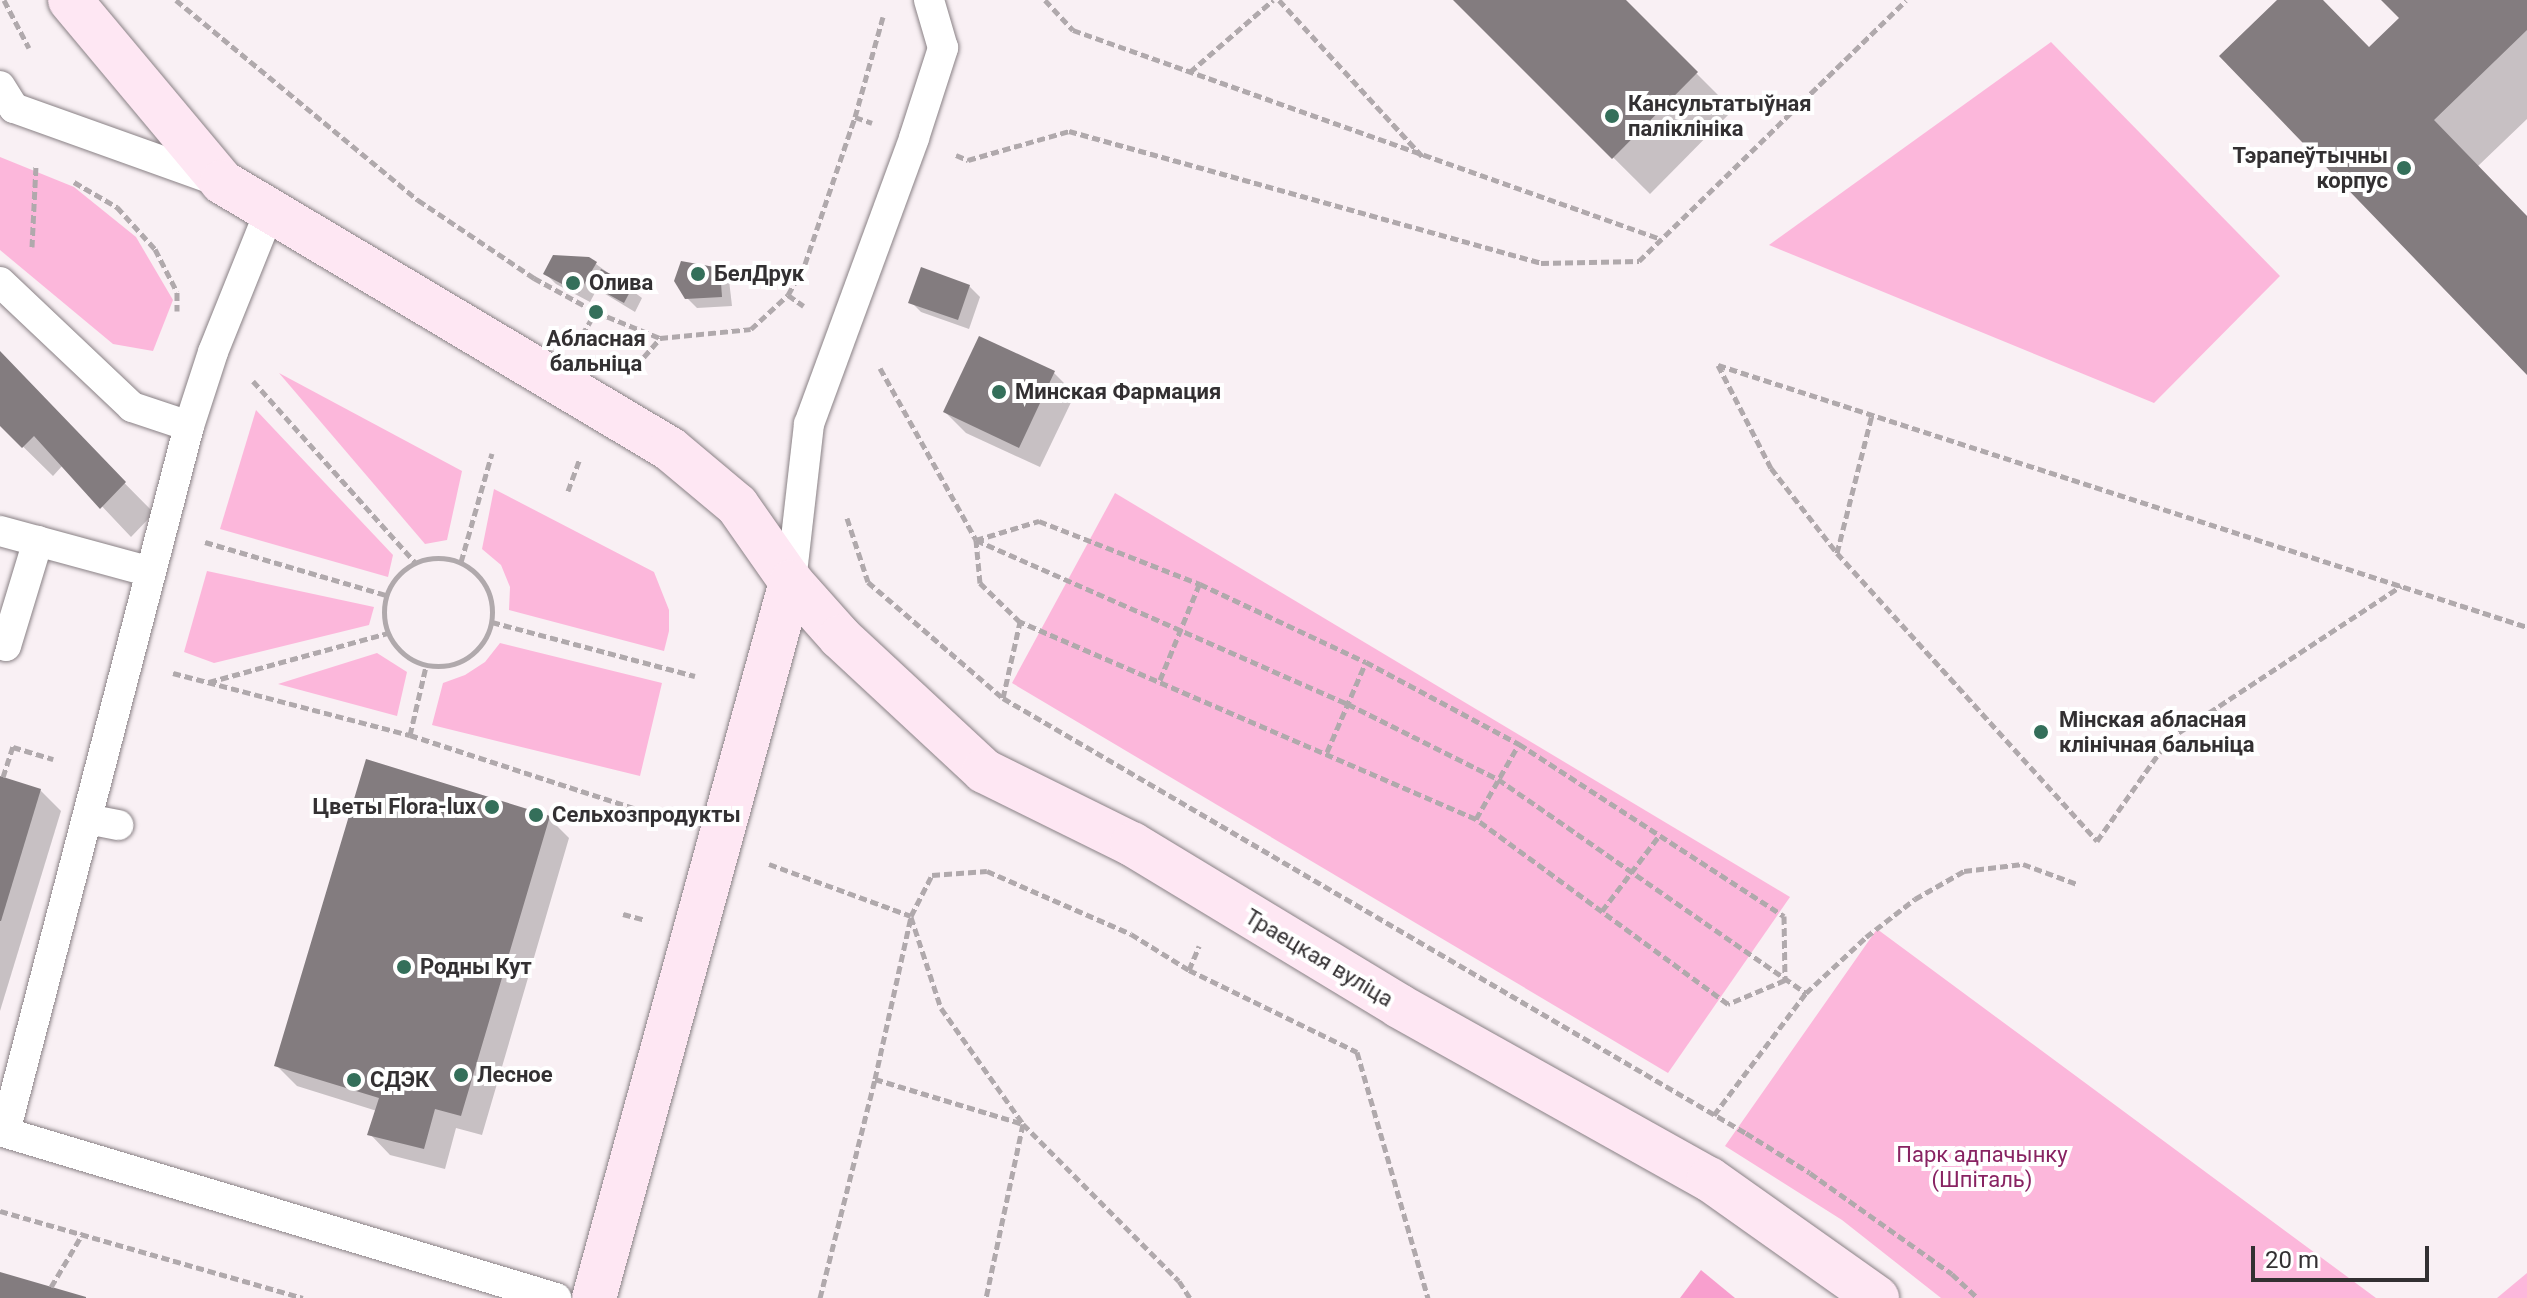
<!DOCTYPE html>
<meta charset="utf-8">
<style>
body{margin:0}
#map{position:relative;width:2527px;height:1298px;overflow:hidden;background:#f9f0f4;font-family:Roboto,sans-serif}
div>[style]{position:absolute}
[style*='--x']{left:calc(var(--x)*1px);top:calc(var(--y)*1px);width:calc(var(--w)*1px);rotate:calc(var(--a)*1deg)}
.green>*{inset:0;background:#fcb7db}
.forest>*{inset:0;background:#f89fce}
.shadow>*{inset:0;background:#0003}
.building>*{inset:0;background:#837c7f}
.path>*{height:5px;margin-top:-2.5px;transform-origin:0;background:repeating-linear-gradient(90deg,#b0a9ac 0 8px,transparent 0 12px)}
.path>.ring{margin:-2.5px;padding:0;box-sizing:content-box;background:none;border:5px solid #b0a9ac;border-radius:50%}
.roads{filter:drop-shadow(0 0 2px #898185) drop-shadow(0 0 2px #898185)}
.lane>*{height:30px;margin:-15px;padding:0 15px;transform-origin:15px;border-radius:15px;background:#fff}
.secondary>*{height:44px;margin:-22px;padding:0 22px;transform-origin:22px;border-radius:22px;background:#fee7f3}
.dots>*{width:22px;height:22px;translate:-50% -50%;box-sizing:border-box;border:4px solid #fff;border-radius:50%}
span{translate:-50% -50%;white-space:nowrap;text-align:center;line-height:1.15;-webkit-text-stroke:8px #fff;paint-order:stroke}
.poi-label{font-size:22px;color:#333032;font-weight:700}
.left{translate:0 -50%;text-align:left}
.right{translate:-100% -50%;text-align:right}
.street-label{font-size:22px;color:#333032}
.park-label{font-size:22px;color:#882362}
.scale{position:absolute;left:2251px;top:1246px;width:178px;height:36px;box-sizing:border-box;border:4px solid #333032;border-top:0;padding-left:10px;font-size:24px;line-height:28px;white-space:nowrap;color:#333032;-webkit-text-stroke:6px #fff;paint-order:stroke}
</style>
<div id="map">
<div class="green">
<i style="clip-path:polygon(2051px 42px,2280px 276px,2154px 403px,1769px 245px)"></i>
<i style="clip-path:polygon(0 157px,74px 187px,136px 237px,173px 300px,153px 351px,113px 344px,0 250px)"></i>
<i style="clip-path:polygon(279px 373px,462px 471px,447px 540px,425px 544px)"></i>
<i style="clip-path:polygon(256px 410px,393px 555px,388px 577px,220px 529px)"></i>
<i style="clip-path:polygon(494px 489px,654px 572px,669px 610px,669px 631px,664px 651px,509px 610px,510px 587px,501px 565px,482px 549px)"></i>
<i style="clip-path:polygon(1115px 493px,1790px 897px,1668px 1073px,1012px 683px)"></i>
<i style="clip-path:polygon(207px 571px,374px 607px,369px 625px,214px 663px,184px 652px)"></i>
<i style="clip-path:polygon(500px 643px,662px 683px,640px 776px,432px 725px,443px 683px,465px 675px,485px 662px)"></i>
<i style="clip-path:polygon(377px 653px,407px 672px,397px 716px,278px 684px)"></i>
<i style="clip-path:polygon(1877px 929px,2376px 1298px,1941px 1298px,1842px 1220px,1725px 1146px)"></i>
<i style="clip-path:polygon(2527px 1273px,2527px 1298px,2497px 1298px)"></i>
</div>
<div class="forest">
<i style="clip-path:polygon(1701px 1270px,1735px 1298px,1680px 1298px)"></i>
</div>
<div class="shadow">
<i style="clip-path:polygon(1455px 0,1623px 0,1733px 110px,1650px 194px)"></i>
<i style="clip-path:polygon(2279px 0,2321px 0,2370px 49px,2402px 18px,2384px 0,2527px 0,2527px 119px,2478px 166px,2527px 217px,2527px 372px)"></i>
<i style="clip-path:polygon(596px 264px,642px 298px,635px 312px,597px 289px,590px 302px,556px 284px,545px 273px)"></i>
<i style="clip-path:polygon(719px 270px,729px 280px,732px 306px,697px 308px,687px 298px)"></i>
<i style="clip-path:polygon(969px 286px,980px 297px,969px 329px,921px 312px,911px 302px)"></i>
<i style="clip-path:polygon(0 357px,154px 513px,131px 537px,63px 465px,53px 476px,0 424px)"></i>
<i style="clip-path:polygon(1054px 373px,1075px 394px,1040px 467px,966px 433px,945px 412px)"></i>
<i style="clip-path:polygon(0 778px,40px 790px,61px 811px,0 1011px)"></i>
<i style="clip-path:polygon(548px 817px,569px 838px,482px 1135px,456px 1128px,445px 1169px,390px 1155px,370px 1134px,377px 1111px,297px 1086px,276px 1065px)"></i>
</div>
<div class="building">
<i style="clip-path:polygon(1453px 0,1626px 0,1698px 72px,1612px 159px)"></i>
<i style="clip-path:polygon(2277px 0,2323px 0,2369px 47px,2399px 18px,2381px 0,2527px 0,2527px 30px,2434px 120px,2527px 216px,2527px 375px,2219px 56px)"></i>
<i style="clip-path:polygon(553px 255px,589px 257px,597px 262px,579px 293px,543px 274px)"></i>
<i style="clip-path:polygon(681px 261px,720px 268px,722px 297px,685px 299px,674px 281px)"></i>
<i style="clip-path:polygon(921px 267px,970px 285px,958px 320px,908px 303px)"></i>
<i style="clip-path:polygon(601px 269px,633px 286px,624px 303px,591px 285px)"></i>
<i style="clip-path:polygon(979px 336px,1055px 371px,1019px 448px,943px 412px)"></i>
<i style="clip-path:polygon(0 351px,126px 482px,100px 509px,34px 436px,22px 448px,0 426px)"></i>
<i style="clip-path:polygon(366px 759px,550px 816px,461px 1116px,435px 1109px,424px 1149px,367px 1135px,379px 1098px,274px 1066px)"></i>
<i style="clip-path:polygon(0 776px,41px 789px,1px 921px,0 921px)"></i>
<i style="clip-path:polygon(0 1272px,86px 1297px,86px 1298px,0 1298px)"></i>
</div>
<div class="path">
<i style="--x:4;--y:0;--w:54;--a:62.5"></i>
<i style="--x:176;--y:0;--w:314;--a:39.6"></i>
<i style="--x:418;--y:200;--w:140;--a:33.9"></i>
<i style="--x:534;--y:278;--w:71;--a:28.7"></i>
<i style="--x:596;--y:312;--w:69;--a:22.1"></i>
<i style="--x:660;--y:338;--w:91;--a:-5.6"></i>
<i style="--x:751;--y:329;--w:50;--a:-42.6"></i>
<i style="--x:788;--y:295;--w:19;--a:35"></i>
<i style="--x:1045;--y:0;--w:41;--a:47"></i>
<i style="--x:1073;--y:30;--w:624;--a:19.57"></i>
<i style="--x:1279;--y:0;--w:213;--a:47.5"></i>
<i style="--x:1190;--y:72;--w:110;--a:-40.9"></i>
<i style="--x:855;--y:117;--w:18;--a:19"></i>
<i style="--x:956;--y:155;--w:13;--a:23"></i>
<i style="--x:968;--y:160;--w:105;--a:-16"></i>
<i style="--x:1069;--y:131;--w:490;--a:15.6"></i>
<i style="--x:1541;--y:263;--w:98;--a:-1.2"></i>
<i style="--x:1639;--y:261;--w:373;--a:-44.3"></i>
<i style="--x:74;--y:182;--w:50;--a:30.2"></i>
<i style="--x:117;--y:207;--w:57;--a:47.9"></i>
<i style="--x:155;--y:249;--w:48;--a:62.9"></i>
<i style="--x:177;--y:292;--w:19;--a:90"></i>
<i style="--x:32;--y:247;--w:82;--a:-87.2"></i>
<i style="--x:788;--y:295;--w:35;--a:-61"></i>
<i style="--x:805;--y:264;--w:155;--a:-71.2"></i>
<i style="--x:855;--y:117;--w:104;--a:-74.4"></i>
<i style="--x:582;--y:335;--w:27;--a:-59"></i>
<i style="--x:1718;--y:365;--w:116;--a:62.8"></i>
<i style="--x:1771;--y:468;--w:108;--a:52.2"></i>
<i style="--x:1837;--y:553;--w:388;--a:47.9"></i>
<i style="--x:2097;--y:841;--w:125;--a:-54.8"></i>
<i style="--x:2169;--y:739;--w:278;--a:-33.4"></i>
<i style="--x:1718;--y:365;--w:850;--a:17.94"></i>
<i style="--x:636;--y:366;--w:37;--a:-49"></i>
<i style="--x:880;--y:368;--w:197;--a:60.8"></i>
<i style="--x:976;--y:540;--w:407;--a:23.8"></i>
<i style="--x:1348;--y:704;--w:168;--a:26.6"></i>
<i style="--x:1498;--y:779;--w:375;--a:34.8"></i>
<i style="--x:253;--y:381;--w:243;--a:48.2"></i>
<i style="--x:568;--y:491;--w:35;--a:-70"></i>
<i style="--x:847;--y:518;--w:67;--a:71.8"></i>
<i style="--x:868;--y:582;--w:178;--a:40.7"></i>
<i style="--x:1003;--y:698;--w:861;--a:30.35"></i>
<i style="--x:1746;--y:1133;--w:75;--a:32"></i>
<i style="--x:1810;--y:1173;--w:174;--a:35.4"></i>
<i style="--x:1952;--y:1274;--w:35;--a:43"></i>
<i style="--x:1039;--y:521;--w:173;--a:21.4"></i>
<i style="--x:1200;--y:584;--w:183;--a:25.2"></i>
<i style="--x:1366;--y:662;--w:174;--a:28.2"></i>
<i style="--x:1519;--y:744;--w:316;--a:33"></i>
<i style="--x:1784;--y:916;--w:64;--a:89.1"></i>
<i style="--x:1785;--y:980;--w:62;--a:157.2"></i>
<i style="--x:1728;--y:1004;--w:313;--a:-143.7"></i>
<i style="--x:1476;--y:819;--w:497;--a:-156.6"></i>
<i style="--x:1020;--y:622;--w:56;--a:-135.7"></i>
<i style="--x:980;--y:583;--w:43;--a:-95.3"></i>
<i style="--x:976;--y:540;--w:66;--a:-16.8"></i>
<i style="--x:205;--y:542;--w:189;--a:16.3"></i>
<i style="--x:1837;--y:553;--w:142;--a:-75.8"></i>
<i class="ring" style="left:384px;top:558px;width:103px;height:103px"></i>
<i style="--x:461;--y:562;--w:113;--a:-74.1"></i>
<i style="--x:492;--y:622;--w:210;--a:14.9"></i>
<i style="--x:173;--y:673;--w:245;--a:14.7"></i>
<i style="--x:410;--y:735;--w:255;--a:18.1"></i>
<i style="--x:652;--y:814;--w:22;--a:27"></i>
<i style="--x:1160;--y:680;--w:103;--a:-67.7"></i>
<i style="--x:209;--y:682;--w:186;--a:-15.3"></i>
<i style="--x:1003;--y:698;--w:78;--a:-77.4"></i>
<i style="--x:410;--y:735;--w:71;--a:-76.9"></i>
<i style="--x:1327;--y:752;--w:98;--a:-66.6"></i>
<i style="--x:3;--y:777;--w:32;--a:-72"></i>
<i style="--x:13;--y:747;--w:42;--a:16.7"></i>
<i style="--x:1476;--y:819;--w:86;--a:-60.2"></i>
<i style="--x:769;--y:864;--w:151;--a:20.1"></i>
<i style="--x:1602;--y:911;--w:94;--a:-52.8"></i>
<i style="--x:623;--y:914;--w:23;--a:15"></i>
<i style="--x:911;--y:917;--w:96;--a:71.8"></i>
<i style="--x:941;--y:1008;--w:142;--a:54.7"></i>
<i style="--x:1023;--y:1124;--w:178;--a:102"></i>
<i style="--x:1189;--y:970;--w:26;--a:-67"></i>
<i style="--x:875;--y:1079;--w:155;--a:16.9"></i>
<i style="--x:1023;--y:1124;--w:221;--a:45.2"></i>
<i style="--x:1179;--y:1281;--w:20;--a:57"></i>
<i style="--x:1714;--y:1115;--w:153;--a:-53"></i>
<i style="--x:1806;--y:993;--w:82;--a:-43"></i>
<i style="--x:1866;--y:937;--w:62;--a:-37.8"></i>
<i style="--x:1915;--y:899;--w:56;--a:-29.7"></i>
<i style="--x:1964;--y:871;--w:59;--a:-6.8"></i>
<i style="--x:2023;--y:864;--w:58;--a:20.3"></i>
<i style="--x:0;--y:1211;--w:315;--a:16"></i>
<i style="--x:51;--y:1287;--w:63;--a:-59.3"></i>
<i style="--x:820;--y:1298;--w:226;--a:-75.9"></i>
<i style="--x:875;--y:1079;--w:167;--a:-77.5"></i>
<i style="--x:911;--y:916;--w:46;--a:-62.9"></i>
<i style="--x:932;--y:875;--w:55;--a:-4.2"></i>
<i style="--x:987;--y:871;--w:157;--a:23.6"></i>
<i style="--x:1131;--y:934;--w:68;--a:31.8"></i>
<i style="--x:1189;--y:970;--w:187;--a:26"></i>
<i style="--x:1357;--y:1052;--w:256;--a:73.9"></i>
</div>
<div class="roads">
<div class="lane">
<i style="--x:0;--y:86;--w:26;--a:58"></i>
<i style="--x:14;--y:108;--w:220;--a:19.7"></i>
<i style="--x:0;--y:282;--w:182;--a:43.4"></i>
<i style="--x:132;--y:407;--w:60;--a:18.4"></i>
<i style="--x:0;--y:531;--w:156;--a:15.2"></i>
<i style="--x:791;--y:582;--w:159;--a:-83.5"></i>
<i style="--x:809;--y:424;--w:305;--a:-69.8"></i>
<i style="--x:914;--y:138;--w:95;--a:-72.1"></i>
<i style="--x:943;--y:48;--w:50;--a:-106.3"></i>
<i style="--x:0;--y:644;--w:6;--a:18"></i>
<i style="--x:6;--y:646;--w:110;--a:-73.1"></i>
<i style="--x:87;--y:819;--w:32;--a:11"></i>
<i style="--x:0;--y:1131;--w:581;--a:16.72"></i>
<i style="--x:5;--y:1132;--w:730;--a:-75.39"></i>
<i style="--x:189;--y:426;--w:78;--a:-72"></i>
<i style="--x:213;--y:352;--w:153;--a:-68.1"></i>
</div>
<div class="secondary">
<i style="--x:70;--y:0;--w:237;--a:50.1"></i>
<i style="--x:222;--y:182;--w:522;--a:30.79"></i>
<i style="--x:670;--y:449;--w:87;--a:39.9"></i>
<i style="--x:737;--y:505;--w:94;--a:55"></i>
<i style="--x:791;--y:582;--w:74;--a:48.3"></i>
<i style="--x:840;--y:637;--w:197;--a:42.9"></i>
<i style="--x:984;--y:771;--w:165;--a:26.3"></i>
<i style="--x:1132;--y:844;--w:312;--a:31.2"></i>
<i style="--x:1399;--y:1006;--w:355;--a:29.2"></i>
<i style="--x:1709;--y:1179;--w:206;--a:35.3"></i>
<i style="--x:594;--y:1298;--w:743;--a:-74.62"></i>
</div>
</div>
<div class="dots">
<i style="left:1612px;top:116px;background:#346f5a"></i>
<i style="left:2404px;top:168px;background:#346f5a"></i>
<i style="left:698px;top:274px;background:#346f5a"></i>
<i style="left:573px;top:283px;background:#346f5a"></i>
<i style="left:596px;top:312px;background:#346f5a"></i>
<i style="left:999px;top:392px;background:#346f5a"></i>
<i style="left:2041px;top:732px;background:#346f5a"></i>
<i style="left:492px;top:807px;background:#346f5a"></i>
<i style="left:536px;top:815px;background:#346f5a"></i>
<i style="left:404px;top:967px;background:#346f5a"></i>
<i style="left:461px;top:1075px;background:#346f5a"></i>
<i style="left:354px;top:1080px;background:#346f5a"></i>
</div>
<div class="poi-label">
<span class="left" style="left:1628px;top:116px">Кансультатыўная<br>паліклініка</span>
<span class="right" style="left:2388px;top:168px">Тэрапеўтычны<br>корпус</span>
<span class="left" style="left:714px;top:274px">БелДрук</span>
<span class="left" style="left:589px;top:283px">Олива</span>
<span style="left:596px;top:351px">Абласная<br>бальніца</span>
<span class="left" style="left:1015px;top:392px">Минская Фармация</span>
<span class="left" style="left:2059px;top:732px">Мінская абласная<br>клінічная бальніца</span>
<span class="right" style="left:476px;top:807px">Цветы Flora-lux</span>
<span class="left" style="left:552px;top:815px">Сельхозпродукты</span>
<span class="left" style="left:420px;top:967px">Родны Кут</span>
<span class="left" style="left:477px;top:1075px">Лесное</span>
<span class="left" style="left:370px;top:1080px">СДЭК</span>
</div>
<div class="street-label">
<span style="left:1319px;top:958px;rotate:31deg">Траецкая вуліца</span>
</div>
<div class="park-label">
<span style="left:1982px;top:1167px">Парк адпачынку<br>(Шпіталь)</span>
</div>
<div class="scale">20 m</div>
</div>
